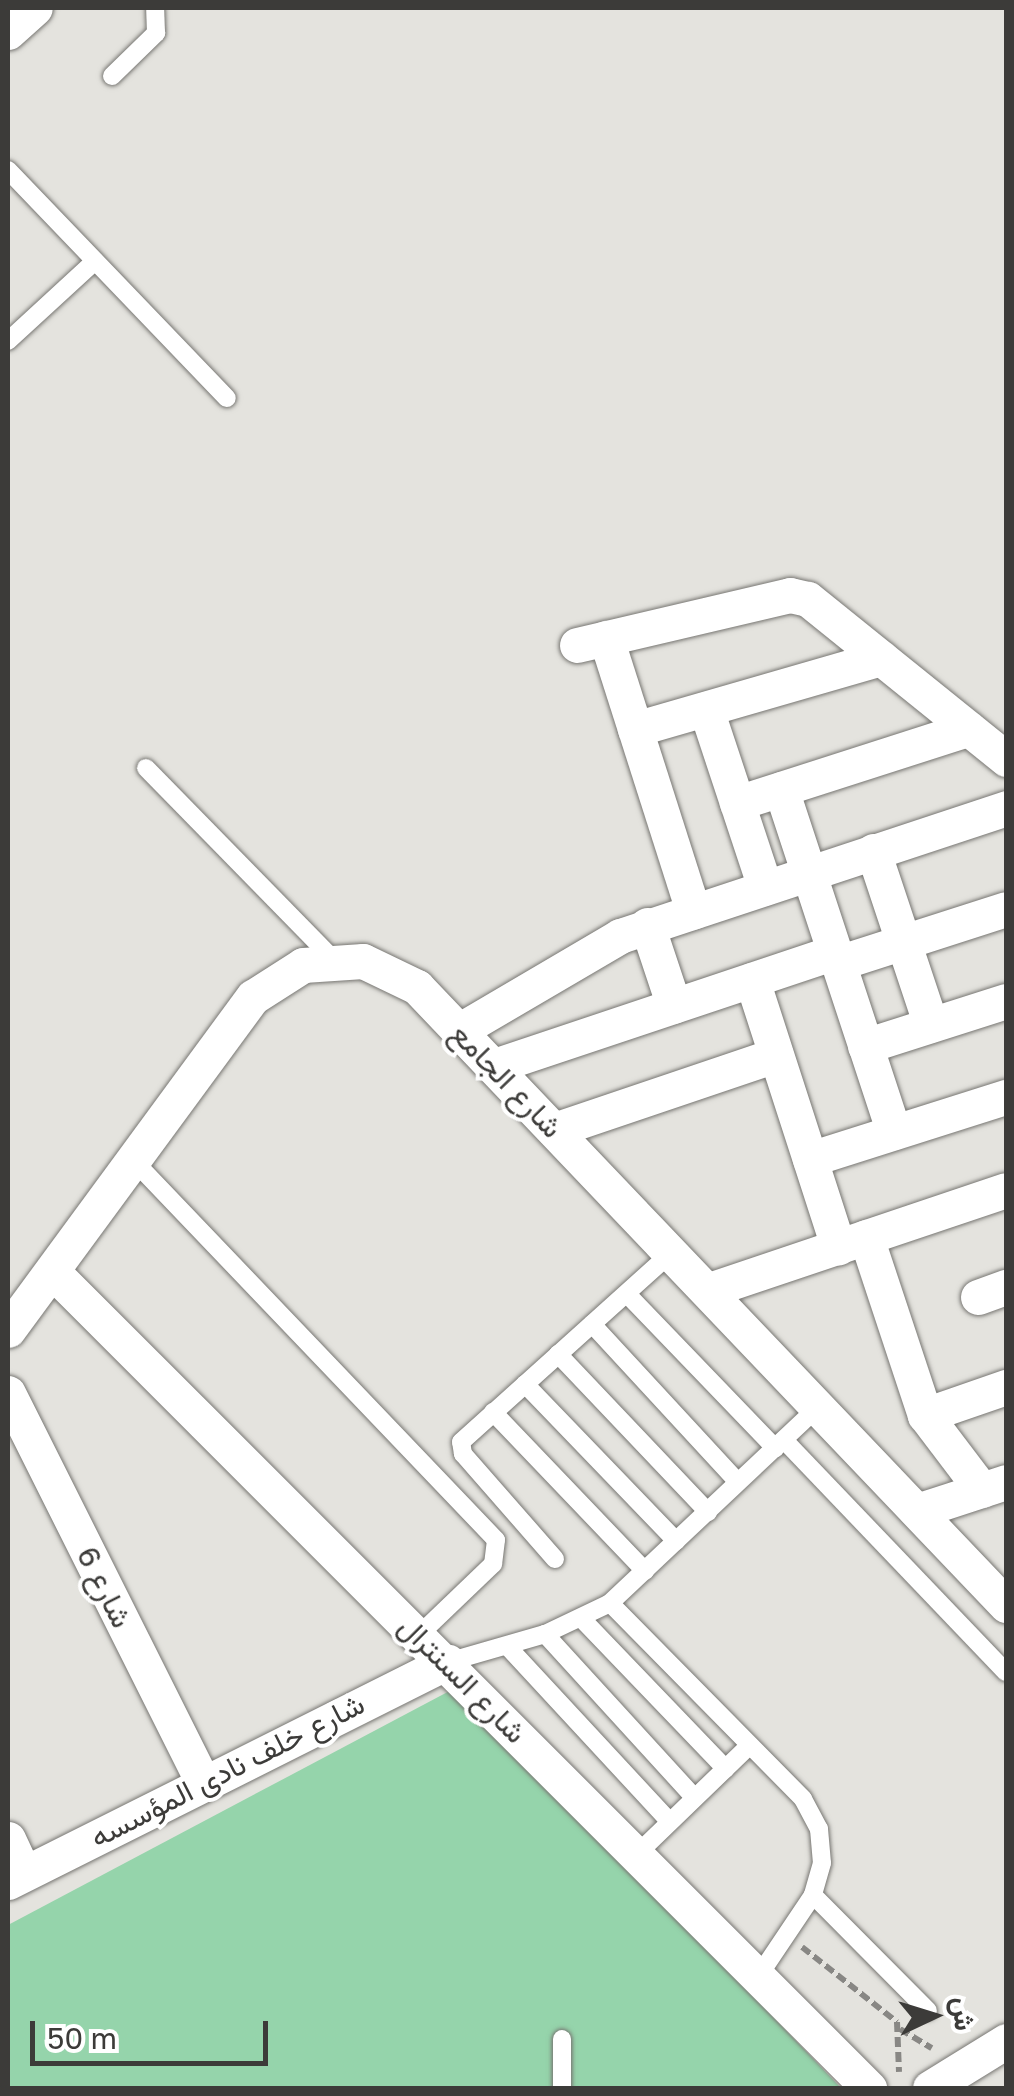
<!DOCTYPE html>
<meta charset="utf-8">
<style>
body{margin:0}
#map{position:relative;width:1014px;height:2096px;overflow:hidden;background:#e4e3de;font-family:"Golos Text",Vazirmatn,sans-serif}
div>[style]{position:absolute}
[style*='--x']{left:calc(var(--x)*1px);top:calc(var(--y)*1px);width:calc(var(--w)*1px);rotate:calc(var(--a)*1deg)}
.green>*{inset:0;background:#95d4ab}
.path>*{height:6px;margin-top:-3px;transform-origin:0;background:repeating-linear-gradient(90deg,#888784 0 10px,transparent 0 15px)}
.roads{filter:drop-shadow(0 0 2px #777672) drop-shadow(0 0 2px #777672)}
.service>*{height:18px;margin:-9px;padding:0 9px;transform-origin:9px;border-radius:9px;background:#fff}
.minor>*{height:35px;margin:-17.5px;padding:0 17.5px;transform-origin:17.5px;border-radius:17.5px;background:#fff}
span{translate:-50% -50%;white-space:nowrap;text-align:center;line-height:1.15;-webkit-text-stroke:8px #fff;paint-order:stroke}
.street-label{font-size:30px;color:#3c3b39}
.frame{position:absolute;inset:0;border:10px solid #3c3b39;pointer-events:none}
.north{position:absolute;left:884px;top:1966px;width:100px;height:100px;-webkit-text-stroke:8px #fff;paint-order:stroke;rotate:86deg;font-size:28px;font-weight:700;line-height:40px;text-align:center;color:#3c3b39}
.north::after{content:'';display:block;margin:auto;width:35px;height:45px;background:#3c3b39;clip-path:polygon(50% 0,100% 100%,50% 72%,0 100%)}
.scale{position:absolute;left:30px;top:2021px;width:238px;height:45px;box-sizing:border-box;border:5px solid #3c3b39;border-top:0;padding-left:12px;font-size:30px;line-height:35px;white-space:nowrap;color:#3c3b39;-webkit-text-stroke:8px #fff;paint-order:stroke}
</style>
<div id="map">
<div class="green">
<i style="clip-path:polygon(457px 1687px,841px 2088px,8px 2088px,8px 1925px)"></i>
</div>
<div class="path">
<i style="--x:802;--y:1947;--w:121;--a:38.3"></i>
<i style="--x:897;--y:2022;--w:50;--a:87.7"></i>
<i style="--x:900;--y:2029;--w:37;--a:31"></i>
</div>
<div class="roads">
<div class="service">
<i style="--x:112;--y:76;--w:62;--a:-44.3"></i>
<i style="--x:156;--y:33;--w:25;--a:-92"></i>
<i style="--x:8;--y:170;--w:316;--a:46.2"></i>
<i style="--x:8;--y:341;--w:118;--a:-42.6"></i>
<i style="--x:146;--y:768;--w:267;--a:45.6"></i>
<i style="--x:134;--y:1161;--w:524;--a:46.31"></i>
<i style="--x:496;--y:1540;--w:24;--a:97"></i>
<i style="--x:493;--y:1564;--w:103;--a:136.2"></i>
<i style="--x:627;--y:1294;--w:214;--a:46.1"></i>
<i style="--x:592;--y:1324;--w:215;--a:47.3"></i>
<i style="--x:558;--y:1354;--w:218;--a:46.5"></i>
<i style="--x:525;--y:1384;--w:218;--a:46.1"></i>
<i style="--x:493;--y:1412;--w:220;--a:46.3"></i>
<i style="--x:784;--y:1440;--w:321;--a:46.3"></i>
<i style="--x:555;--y:1559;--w:140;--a:-131.2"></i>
<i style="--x:463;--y:1454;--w:12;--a:-99"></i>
<i style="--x:461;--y:1442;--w:284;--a:-42"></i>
<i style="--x:610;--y:1603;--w:275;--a:45.4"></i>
<i style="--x:803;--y:1799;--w:34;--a:62"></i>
<i style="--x:819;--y:1829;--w:34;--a:85"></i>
<i style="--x:822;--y:1863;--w:33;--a:106"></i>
<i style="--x:813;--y:1895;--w:99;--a:123.9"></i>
<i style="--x:581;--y:1618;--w:209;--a:46.2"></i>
<i style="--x:545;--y:1634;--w:222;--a:47.6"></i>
<i style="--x:508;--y:1647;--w:238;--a:47.2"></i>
<i style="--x:448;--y:1662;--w:101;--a:-16.1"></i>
<i style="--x:545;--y:1634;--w:72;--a:-25.5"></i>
<i style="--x:610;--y:1603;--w:286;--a:-43.3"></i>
<i style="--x:636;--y:1855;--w:158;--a:-44"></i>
<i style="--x:813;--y:1895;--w:163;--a:45.2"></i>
<i style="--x:562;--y:2088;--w:49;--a:-90"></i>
</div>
<div class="minor">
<i style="--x:8;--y:32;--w:36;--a:-42"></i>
<i style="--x:606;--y:638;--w:287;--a:72.3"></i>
<i style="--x:577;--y:645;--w:219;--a:-13.2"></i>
<i style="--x:790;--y:595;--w:18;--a:13"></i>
<i style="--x:808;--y:599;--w:255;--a:38.9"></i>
<i style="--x:706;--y:709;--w:188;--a:71.7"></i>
<i style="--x:635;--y:729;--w:256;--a:-16.1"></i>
<i style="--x:781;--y:789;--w:361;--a:71.8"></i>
<i style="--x:737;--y:803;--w:243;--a:-17.8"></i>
<i style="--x:873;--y:851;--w:183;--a:71.6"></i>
<i style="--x:647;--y:925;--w:85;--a:71.6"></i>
<i style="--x:838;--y:963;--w:176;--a:-17.8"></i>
<i style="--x:752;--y:980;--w:281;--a:72.1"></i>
<i style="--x:460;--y:1030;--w:186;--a:-30.4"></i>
<i style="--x:620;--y:936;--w:407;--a:-18.3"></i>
<i style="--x:865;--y:1046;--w:148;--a:-17.7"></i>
<i style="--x:494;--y:1066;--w:359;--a:-18.5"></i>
<i style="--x:554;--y:1130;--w:234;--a:-18.7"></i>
<i style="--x:810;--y:1159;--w:206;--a:-17.6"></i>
<i style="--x:866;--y:1237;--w:188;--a:71.7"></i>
<i style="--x:925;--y:1415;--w:94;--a:52.8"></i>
<i style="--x:54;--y:1273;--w:1153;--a:45"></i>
<i style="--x:709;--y:1290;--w:313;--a:-18.6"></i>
<i style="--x:978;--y:1297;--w:30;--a:-20"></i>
<i style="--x:8;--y:1330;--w:413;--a:-53.7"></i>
<i style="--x:253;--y:997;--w:59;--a:-32.6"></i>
<i style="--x:303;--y:965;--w:60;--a:-3.8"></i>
<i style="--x:363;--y:961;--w:60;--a:25.7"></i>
<i style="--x:417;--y:987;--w:854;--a:46.38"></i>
<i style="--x:8;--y:1393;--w:434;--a:63.4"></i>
<i style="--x:925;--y:1415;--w:86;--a:-19.1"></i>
<i style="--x:917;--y:1511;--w:94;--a:-18"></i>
<i style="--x:8;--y:1839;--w:38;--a:65"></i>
<i style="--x:8;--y:1882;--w:492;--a:-26.6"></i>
<i style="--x:930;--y:2088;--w:89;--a:-31.7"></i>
</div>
</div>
<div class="street-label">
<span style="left:507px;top:1080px;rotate:46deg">شارع الجامع</span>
<span style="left:105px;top:1587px;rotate:63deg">شارع 6</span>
<span style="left:463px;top:1679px;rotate:45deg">شارع السنترال</span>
<span style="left:227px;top:1770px;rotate:-27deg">شارع خلف نادى المؤسسه</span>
</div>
<div class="frame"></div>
<div class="north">ش</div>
<div class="scale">50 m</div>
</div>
